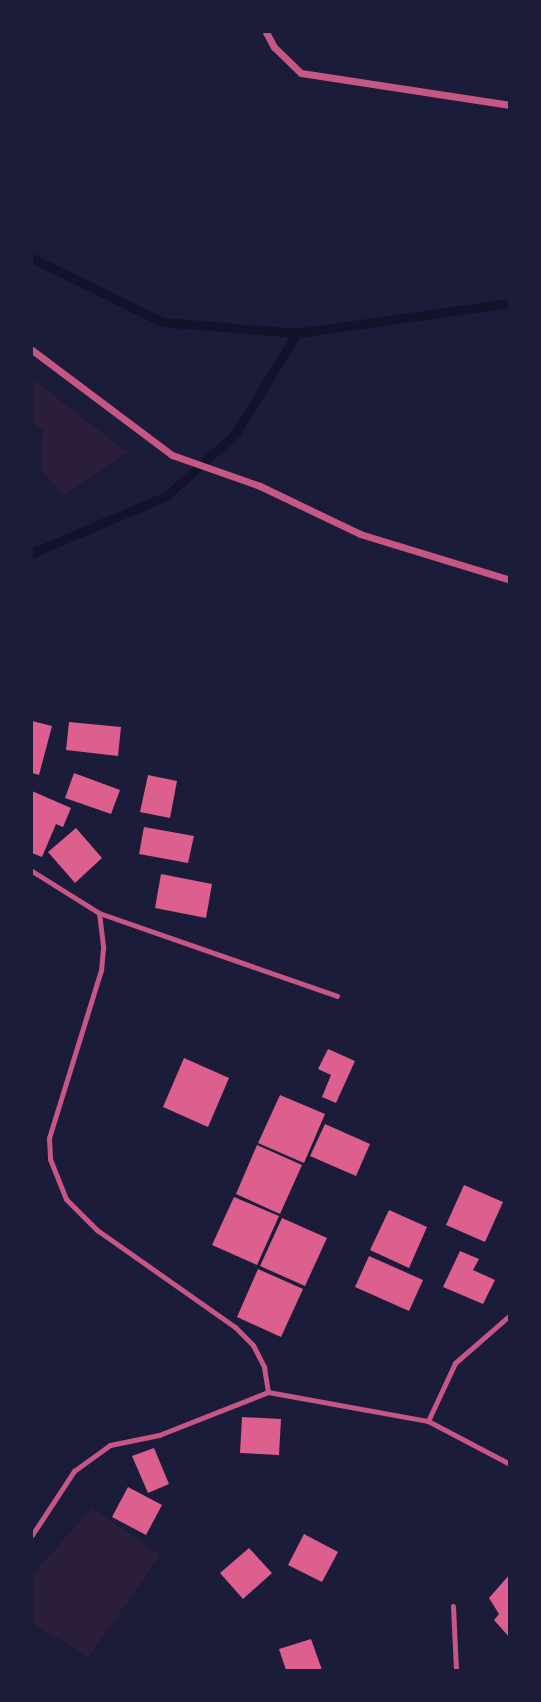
<!DOCTYPE html>
<style>
body{margin:0}
#map{position:relative;width:541px;height:1702px;overflow:hidden;background:#1b1b3a;font-family:"Source Sans 3",sans-serif}
div>[style]{position:absolute}
[style*='--x']{left:calc(var(--x)*1px);top:calc(var(--y)*1px);width:calc(var(--w)*1px);rotate:calc(var(--a)*1deg)}
.green>*{inset:0;background:#2a1e3b}
.stream>*{height:9px;margin:-4.5px;padding:0 4.5px;transform-origin:4.5px;border-radius:4.5px;background:#12122b}
.building>*{inset:0;background:#dd5f8e}
.service>*{height:5px;margin:-2.5px;padding:0 2.5px;transform-origin:2.5px;border-radius:2.5px;background:#c65784}
.minor>*{height:7px;margin:-3.5px;padding:0 3.5px;transform-origin:3.5px;border-radius:3.5px;background:#c65784}
span{translate:-50% -50%;white-space:nowrap;text-align:center;line-height:1.15;-webkit-text-stroke:6px #1b1b3a;paint-order:stroke}
.frame{position:absolute;inset:0;border:33px solid #1b1b3a;pointer-events:none}
</style>
<div id="map">
<div class="green">
<i style="clip-path:polygon(32px 379px,128px 453px,63px 495px,41px 470px,43px 430px,32px 424px)"></i>
<i style="clip-path:polygon(92px 1508px,160px 1555px,89px 1657px,32px 1623px,32px 1575px)"></i>
</div>
<div class="stream">
<i style="--x:32;--y:258;--w:145;--a:26.2"></i>
<i style="--x:162;--y:322;--w:135;--a:4.7"></i>
<i style="--x:32;--y:553;--w:146;--a:-23"></i>
<i style="--x:166;--y:496;--w:93;--a:-41.9"></i>
<i style="--x:235;--y:434;--w:119;--a:-58.5"></i>
<i style="--x:297;--y:333;--w:215;--a:-8"></i>
</div>
<div class="building">
<i style="clip-path:polygon(32px 721px,52px 726px,39px 775px,32px 773px)"></i>
<i style="clip-path:polygon(69px 722px,121px 727px,118px 756px,66px 750px)"></i>
<i style="clip-path:polygon(74px 773px,120px 790px,111px 814px,65px 798px)"></i>
<i style="clip-path:polygon(148px 775px,177px 781px,170px 818px,140px 812px)"></i>
<i style="clip-path:polygon(32px 791px,71px 808px,63px 827px,56px 824px,42px 857px,32px 853px)"></i>
<i style="clip-path:polygon(144px 827px,194px 836px,188px 863px,139px 854px)"></i>
<i style="clip-path:polygon(76px 828px,102px 858px,75px 883px,48px 852px)"></i>
<i style="clip-path:polygon(161px 874px,212px 884px,206px 918px,155px 908px)"></i>
<i style="clip-path:polygon(328px 1049px,355px 1061px,336px 1103px,322px 1097px,331px 1075px,318px 1069px)"></i>
<i style="clip-path:polygon(184px 1058px,229px 1078px,208px 1127px,163px 1107px)"></i>
<i style="clip-path:polygon(280px 1095px,325px 1114px,304px 1163px,258px 1143px)"></i>
<i style="clip-path:polygon(325px 1124px,370px 1144px,356px 1176px,310px 1156px)"></i>
<i style="clip-path:polygon(257px 1145px,302px 1165px,280px 1214px,236px 1194px)"></i>
<i style="clip-path:polygon(464px 1185px,503px 1202px,485px 1242px,446px 1225px)"></i>
<i style="clip-path:polygon(234px 1197px,279px 1216px,257px 1265px,212px 1245px)"></i>
<i style="clip-path:polygon(389px 1210px,427px 1227px,409px 1268px,370px 1250px)"></i>
<i style="clip-path:polygon(282px 1218px,327px 1238px,305px 1286px,260px 1266px)"></i>
<i style="clip-path:polygon(460px 1251px,479px 1259px,473px 1270px,495px 1280px,483px 1304px,443px 1287px)"></i>
<i style="clip-path:polygon(369px 1256px,423px 1280px,409px 1311px,355px 1287px)"></i>
<i style="clip-path:polygon(258px 1269px,303px 1289px,281px 1337px,237px 1317px)"></i>
<i style="clip-path:polygon(242px 1417px,281px 1419px,279px 1455px,240px 1453px)"></i>
<i style="clip-path:polygon(154px 1448px,169px 1484px,148px 1493px,132px 1456px)"></i>
<i style="clip-path:polygon(128px 1487px,162px 1505px,146px 1535px,112px 1517px)"></i>
<i style="clip-path:polygon(304px 1534px,338px 1552px,322px 1582px,288px 1565px)"></i>
<i style="clip-path:polygon(249px 1548px,272px 1573px,243px 1599px,220px 1573px)"></i>
<i style="clip-path:polygon(510px 1574px,510px 1638px,494px 1620px,499px 1614px,489px 1598px)"></i>
<i style="clip-path:polygon(311px 1639px,322px 1670px,286px 1670px,279px 1649px)"></i>
</div>
<div class="service">
<i style="--x:32;--y:871;--w:79;--a:32.1"></i>
<i style="--x:99;--y:913;--w:35;--a:83"></i>
<i style="--x:103;--y:948;--w:22;--a:95"></i>
<i style="--x:101;--y:970;--w:176;--a:107.2"></i>
<i style="--x:49;--y:1138;--w:21;--a:87"></i>
<i style="--x:50;--y:1159;--w:43;--a:68.2"></i>
<i style="--x:66;--y:1199;--w:44;--a:45"></i>
<i style="--x:97;--y:1230;--w:169;--a:35.1"></i>
<i style="--x:235;--y:1327;--w:25;--a:45"></i>
<i style="--x:253;--y:1345;--w:25;--a:63"></i>
<i style="--x:264;--y:1367;--w:25;--a:81"></i>
<i style="--x:99;--y:913;--w:252;--a:19.2"></i>
<i style="--x:428;--y:1421;--w:64;--a:-65"></i>
<i style="--x:455;--y:1363;--w:73;--a:-41.1"></i>
<i style="--x:32;--y:1535;--w:77;--a:-56.7"></i>
<i style="--x:74;--y:1471;--w:44;--a:-35.8"></i>
<i style="--x:110;--y:1445;--w:50;--a:-11.5"></i>
<i style="--x:159;--y:1435;--w:117;--a:-21.5"></i>
<i style="--x:268;--y:1392;--w:163;--a:10.3"></i>
<i style="--x:428;--y:1421;--w:93;--a:27.7"></i>
<i style="--x:453;--y:1606;--w:64;--a:87.3"></i>
</div>
<div class="minor">
<i style="--x:266;--y:32;--w:17;--a:62"></i>
<i style="--x:274;--y:47;--w:37;--a:44"></i>
<i style="--x:301;--y:73;--w:211;--a:8.7"></i>
<i style="--x:32;--y:350;--w:175;--a:36.9"></i>
<i style="--x:172;--y:455;--w:93;--a:19.4"></i>
<i style="--x:260;--y:486;--w:111;--a:25.6"></i>
<i style="--x:360;--y:534;--w:157;--a:17"></i>
</div>
<div class="frame"></div>
</div>
